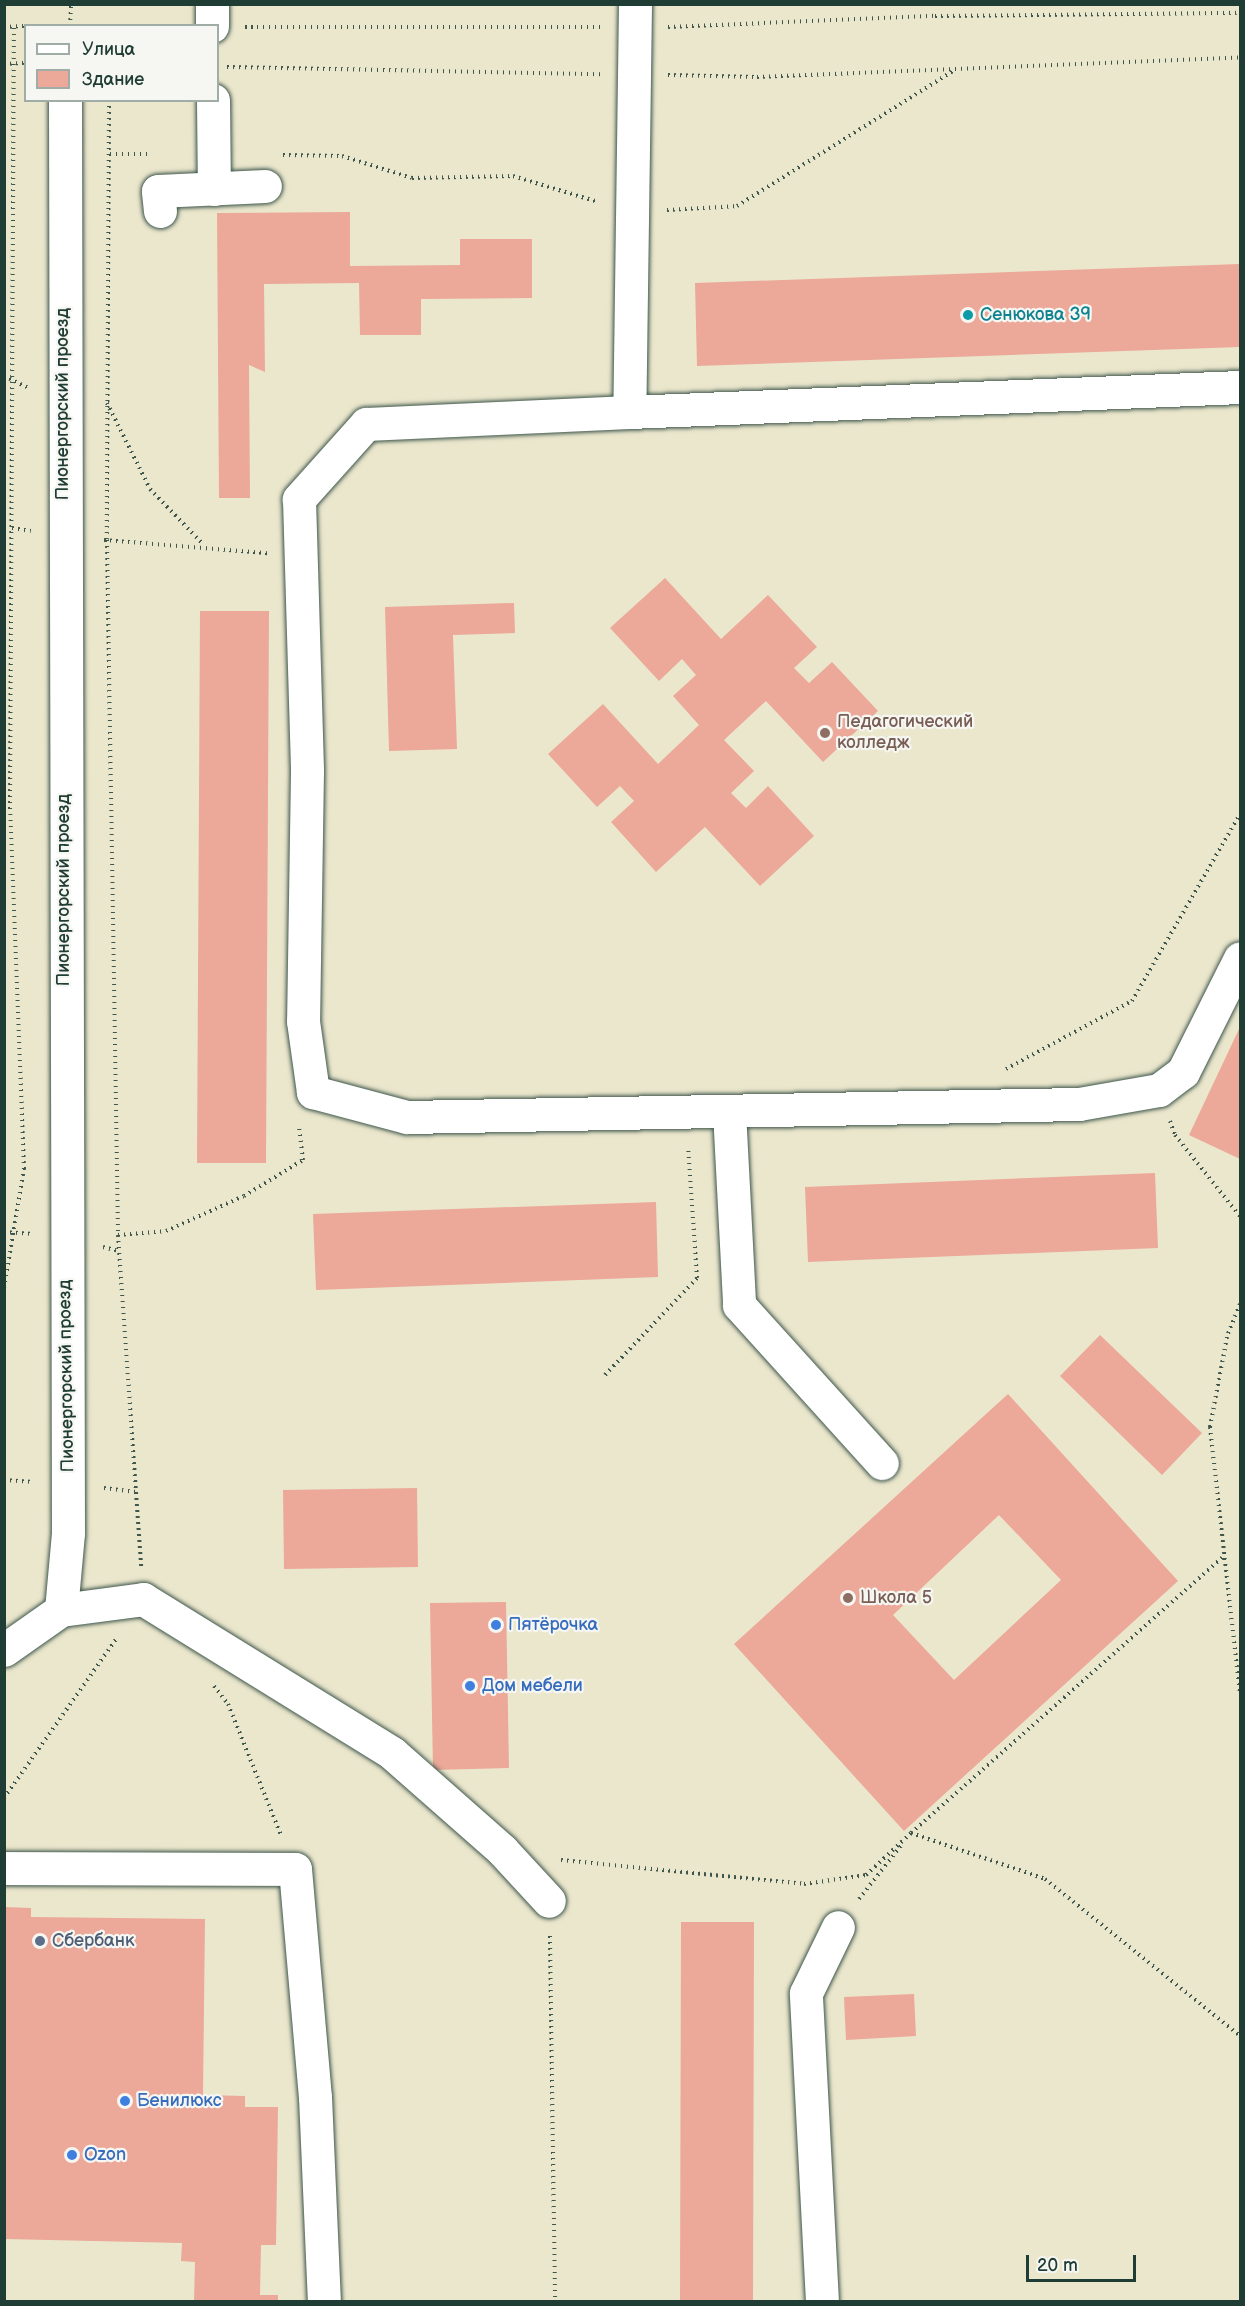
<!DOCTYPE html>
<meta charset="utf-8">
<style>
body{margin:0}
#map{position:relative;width:1245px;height:2306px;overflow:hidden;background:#ebe7cd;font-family:"Balsamiq Sans",sans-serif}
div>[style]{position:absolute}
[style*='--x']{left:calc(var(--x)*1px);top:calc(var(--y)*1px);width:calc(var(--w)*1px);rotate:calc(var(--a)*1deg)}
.building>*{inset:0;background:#eca899}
.path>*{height:4px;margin-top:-2px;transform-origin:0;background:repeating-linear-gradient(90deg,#3e564b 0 1.5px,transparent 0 6px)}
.roads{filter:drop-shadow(0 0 2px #3e564b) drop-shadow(0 0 2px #3e564b)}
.minor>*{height:33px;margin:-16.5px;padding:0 16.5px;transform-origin:16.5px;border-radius:16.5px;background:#fff}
.dots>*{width:16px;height:16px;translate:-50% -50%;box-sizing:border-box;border:3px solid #f6f6f2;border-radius:50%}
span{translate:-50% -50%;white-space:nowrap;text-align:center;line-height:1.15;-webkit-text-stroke:4.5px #f6f6f2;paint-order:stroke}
.culture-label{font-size:18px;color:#0d838f}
.left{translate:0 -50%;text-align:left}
.street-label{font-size:18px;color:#1f3d34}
.education-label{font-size:18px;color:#785e54}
.shop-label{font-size:18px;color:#366cbe}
.service-label{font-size:18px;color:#4e5e75}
.frame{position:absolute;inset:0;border:6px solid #1f3d34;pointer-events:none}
.legend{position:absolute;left:24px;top:24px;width:195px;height:78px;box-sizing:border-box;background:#f6f6f2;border:2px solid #a0aca6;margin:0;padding:8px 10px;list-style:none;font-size:18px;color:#1f3d34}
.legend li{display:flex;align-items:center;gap:12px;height:30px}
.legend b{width:30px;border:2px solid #a0aca6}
.scale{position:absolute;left:1026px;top:2255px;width:110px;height:27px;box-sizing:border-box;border:3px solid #1f3d34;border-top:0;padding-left:8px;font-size:18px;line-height:21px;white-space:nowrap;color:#1f3d34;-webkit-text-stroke:4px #f6f6f2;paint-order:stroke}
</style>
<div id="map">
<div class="building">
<i style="clip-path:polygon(350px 212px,350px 266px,460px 265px,460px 239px,532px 239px,532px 298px,421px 299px,421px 335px,360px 335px,359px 283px,264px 284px,265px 372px,249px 365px,250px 498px,219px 498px,217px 213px)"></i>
<i style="clip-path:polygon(1240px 264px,1240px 347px,697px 366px,695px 283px)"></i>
<i style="clip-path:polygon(665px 578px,721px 639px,768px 595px,817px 647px,794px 668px,809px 683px,832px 662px,878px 711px,823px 762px,766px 701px,724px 740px,754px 771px,731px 793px,746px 808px,768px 786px,814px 836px,760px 886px,705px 827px,656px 872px,611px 822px,634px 801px,620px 786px,597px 807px,548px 754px,603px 704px,658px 764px,699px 725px,673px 696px,696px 675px,682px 659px,659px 681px,610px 628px)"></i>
<i style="clip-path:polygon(514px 603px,515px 633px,453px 635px,457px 749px,389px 751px,385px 607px)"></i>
<i style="clip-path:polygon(200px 611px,269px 611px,266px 1163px,197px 1163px)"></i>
<i style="clip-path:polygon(1240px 1027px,1240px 1159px,1189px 1135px)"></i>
<i style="clip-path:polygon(1155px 1173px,1158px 1248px,808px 1262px,805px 1187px)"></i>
<i style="clip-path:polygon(656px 1202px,658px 1277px,316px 1290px,313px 1214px)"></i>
<i style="clip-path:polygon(1100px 1335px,1202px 1433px,1162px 1475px,1060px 1376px)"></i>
<i style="clip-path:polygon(evenodd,1008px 1394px,1178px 1581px,904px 1831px,734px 1644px,1008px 1394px,999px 1515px,1061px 1580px,954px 1680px,893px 1615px,999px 1515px)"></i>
<i style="clip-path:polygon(417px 1488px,418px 1567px,284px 1569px,283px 1490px)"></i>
<i style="clip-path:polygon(506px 1602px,509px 1768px,433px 1770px,430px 1603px)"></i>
<i style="clip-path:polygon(5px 1907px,31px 1908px,31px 1917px,205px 1919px,203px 2095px,245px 2096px,245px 2107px,278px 2107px,276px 2245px,261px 2245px,260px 2295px,278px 2295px,278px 2302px,194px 2302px,195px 2262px,181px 2261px,182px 2243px,5px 2239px)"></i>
<i style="clip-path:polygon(681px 1922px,754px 1922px,753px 2302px,680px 2302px)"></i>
<i style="clip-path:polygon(914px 1994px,916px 2036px,846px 2040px,844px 1997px)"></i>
</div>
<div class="path">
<i style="--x:70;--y:26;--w:22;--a:-87"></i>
<i style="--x:4;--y:27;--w:22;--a:-3"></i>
<i style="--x:245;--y:27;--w:356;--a:0"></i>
<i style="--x:668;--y:27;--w:267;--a:-2.4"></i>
<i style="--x:935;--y:16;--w:305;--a:-0.6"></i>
<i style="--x:4;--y:64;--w:22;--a:-3"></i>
<i style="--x:227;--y:67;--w:374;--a:1.1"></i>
<i style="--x:668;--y:75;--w:89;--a:1.3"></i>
<i style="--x:757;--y:77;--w:483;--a:-2.3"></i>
<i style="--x:109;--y:100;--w:440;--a:90.3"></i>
<i style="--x:107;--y:540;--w:695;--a:89.09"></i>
<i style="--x:118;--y:1235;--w:332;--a:86"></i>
<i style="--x:110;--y:154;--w:42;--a:0"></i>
<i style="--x:283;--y:155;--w:59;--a:1"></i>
<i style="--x:342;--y:156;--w:73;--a:17.4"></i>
<i style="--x:412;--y:178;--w:101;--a:-1.1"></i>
<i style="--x:513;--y:176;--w:89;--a:17"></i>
<i style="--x:667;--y:210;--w:70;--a:-3.3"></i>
<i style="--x:737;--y:206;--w:258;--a:-32"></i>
<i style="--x:4;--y:376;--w:28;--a:26"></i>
<i style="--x:107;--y:403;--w:96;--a:63.4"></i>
<i style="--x:150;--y:489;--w:76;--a:46.1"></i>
<i style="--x:12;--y:528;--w:19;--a:9"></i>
<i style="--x:104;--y:540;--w:164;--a:4.6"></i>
<i style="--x:1006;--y:1069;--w:143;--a:-28.4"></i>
<i style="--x:1132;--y:1001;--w:216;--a:-60"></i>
<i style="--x:1170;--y:1121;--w:15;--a:70"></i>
<i style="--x:1175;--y:1135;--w:104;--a:51.3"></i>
<i style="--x:4;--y:1232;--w:30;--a:4"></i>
<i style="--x:118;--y:1235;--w:48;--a:-4.8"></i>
<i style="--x:166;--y:1231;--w:85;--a:-24.2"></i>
<i style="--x:244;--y:1196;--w:69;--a:-31.4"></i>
<i style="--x:303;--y:1160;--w:35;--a:-97"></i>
<i style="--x:103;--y:1247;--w:16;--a:14"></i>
<i style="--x:4;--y:1288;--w:121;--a:-80.5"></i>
<i style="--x:24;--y:1169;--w:360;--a:-92.2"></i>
<i style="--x:10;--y:809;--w:783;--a:-89.71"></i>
<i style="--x:1240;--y:1304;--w:35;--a:112"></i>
<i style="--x:1227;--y:1337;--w:92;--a:100.7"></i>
<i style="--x:1210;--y:1427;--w:269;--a:83.6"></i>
<i style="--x:605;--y:1375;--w:134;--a:-46.5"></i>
<i style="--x:697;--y:1278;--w:132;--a:-93.9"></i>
<i style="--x:4;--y:1480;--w:30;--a:4"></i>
<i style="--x:104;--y:1488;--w:32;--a:7"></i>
<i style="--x:214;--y:1686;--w:23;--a:52"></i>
<i style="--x:228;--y:1704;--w:141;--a:68"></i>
<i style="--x:4;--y:1798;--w:194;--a:-54.8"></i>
<i style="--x:911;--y:1833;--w:419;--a:-41.5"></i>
<i style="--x:561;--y:1860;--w:244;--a:5.6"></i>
<i style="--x:804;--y:1884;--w:63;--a:-8.3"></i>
<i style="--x:866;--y:1875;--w:62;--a:-43"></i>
<i style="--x:911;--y:1833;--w:142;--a:18.9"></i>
<i style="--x:1045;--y:1879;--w:250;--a:38.8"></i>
<i style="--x:859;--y:1899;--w:71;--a:-51.8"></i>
<i style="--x:550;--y:1936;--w:366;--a:89.2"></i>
</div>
<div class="roads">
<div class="minor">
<i style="--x:212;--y:4;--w:22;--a:90"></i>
<i style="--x:635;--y:4;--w:408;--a:90.8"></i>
<i style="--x:629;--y:412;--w:612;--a:-2.34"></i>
<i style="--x:213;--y:100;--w:89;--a:89.4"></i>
<i style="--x:160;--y:211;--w:20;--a:-96"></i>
<i style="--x:158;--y:191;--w:107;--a:-2.7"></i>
<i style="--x:629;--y:412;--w:263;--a:177.4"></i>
<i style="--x:366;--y:424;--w:101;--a:131.8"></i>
<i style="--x:299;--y:499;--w:272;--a:88.3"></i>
<i style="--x:307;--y:771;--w:250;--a:90.9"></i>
<i style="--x:303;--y:1021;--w:72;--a:82"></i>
<i style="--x:313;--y:1092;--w:97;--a:14.9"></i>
<i style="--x:407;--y:1117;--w:672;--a:-1.11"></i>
<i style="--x:1079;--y:1104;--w:81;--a:-9.9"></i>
<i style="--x:1159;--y:1090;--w:30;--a:-37"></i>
<i style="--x:1183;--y:1072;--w:127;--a:-63.4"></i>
<i style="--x:729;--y:1111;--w:194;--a:87"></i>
<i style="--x:739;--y:1305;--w:213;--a:47.9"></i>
<i style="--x:61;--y:1610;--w:83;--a:-7.6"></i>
<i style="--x:143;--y:1599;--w:293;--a:31.7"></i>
<i style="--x:392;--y:1753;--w:147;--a:41.4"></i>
<i style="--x:502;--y:1850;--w:69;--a:47.3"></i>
<i style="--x:4;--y:1650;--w:70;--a:-35.1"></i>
<i style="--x:61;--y:1610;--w:77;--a:-84.8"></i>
<i style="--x:68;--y:1533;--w:1433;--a:-90.12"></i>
<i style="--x:4;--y:1868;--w:291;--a:0.2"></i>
<i style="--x:295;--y:1869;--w:229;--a:85"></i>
<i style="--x:315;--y:2097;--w:205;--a:87.5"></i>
<i style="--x:822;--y:2302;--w:309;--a:-93"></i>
<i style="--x:806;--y:1993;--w:73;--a:-64.1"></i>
</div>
</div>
<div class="dots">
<i style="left:968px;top:315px;background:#0f9aa8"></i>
<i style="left:825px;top:733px;background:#8d6e63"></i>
<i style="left:848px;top:1598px;background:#8d6e63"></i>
<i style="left:496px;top:1625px;background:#3f7fe0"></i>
<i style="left:470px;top:1686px;background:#3f7fe0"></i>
<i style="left:40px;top:1941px;background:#5c6f8a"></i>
<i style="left:125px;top:2101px;background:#3f7fe0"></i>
<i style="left:72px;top:2155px;background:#3f7fe0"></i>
</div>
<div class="culture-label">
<span class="left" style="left:980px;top:315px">Сенюкова 39</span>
</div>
<div class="street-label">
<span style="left:63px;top:404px;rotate:-90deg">Пионергорский проезд</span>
<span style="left:64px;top:890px;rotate:-90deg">Пионергорский проезд</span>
<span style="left:67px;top:1376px;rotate:-91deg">Пионергорский проезд</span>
</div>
<div class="education-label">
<span class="left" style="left:837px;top:733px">Педагогический<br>колледж</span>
<span class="left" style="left:860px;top:1598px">Школа 5</span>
</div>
<div class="shop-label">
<span class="left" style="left:508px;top:1625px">Пятёрочка</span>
<span class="left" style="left:482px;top:1686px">Дом мебели</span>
<span class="left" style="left:137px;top:2101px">Бенилюкс</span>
<span class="left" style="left:84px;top:2155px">Ozon</span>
</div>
<div class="service-label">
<span class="left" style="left:52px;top:1941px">Сбербанк</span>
</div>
<div class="frame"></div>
<ul class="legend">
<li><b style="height:8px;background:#fff"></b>Улица</li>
<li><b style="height:16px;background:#eca899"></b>Здание</li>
</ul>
<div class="scale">20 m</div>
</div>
